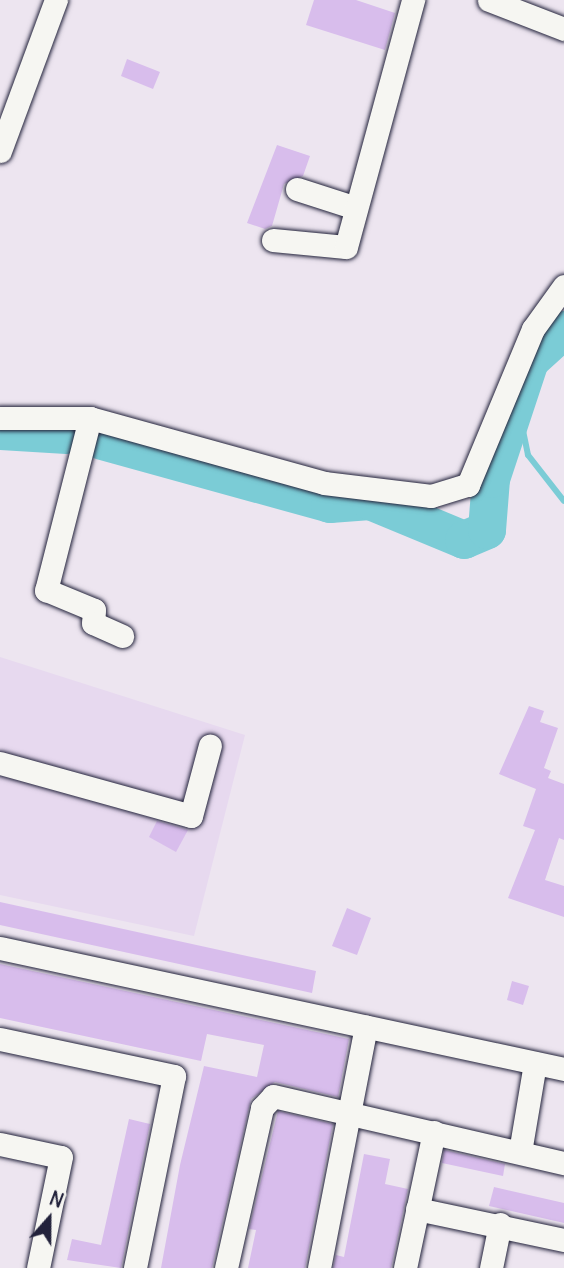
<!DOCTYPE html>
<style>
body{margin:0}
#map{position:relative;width:564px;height:1268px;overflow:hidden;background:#ede5f0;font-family:Delius,sans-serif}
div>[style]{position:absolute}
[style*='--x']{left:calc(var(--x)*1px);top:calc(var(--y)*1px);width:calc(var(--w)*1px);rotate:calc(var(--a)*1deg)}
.built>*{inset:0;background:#e7d9ef}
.stream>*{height:6px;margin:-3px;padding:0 3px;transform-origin:3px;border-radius:3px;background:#7bccd6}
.river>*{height:38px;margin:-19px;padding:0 19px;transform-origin:19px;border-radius:19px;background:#7bccd6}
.building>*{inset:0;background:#d8bdec}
.roads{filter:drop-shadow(0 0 2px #22223b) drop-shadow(0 0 2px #22223b)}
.minor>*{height:23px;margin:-11.5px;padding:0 11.5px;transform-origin:11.5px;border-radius:11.5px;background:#f6f6f2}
span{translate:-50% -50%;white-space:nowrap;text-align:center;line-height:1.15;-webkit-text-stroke:5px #f6f6f2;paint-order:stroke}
.north{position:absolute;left:14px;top:1184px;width:70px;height:70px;-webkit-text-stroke:5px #f6f6f2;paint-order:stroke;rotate:21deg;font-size:19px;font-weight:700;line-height:28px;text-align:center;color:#22223b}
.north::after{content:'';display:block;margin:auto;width:24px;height:32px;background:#22223b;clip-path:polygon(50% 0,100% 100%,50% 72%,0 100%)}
</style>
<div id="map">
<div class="built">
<i style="clip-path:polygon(0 657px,245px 735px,194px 936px,0 895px)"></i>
</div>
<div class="stream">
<i style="--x:519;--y:411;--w:45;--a:78.4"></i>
<i style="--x:528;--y:455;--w:58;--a:52"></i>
</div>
<div class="river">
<i style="--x:0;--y:431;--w:67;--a:3.4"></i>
<i style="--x:102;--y:441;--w:237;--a:15.4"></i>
<i style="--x:330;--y:504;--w:40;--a:-4.3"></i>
<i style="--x:370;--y:501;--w:102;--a:22.5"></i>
<i style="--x:464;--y:540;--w:25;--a:-23"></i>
<i style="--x:487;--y:530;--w:51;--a:-85.5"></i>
<i style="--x:491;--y:479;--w:124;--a:-71.7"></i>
<i style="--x:530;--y:361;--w:46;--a:-42.4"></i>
</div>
<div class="building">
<i style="clip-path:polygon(314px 0,356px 0,395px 13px,385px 50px,306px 25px)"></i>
<i style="clip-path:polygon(127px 59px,160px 72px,153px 89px,121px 76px)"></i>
<i style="clip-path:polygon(277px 145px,310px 156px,303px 176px,284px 184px,272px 226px,265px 229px,247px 223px)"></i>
<i style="clip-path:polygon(529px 706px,544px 711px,540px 722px,558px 728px,544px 768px,551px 771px,548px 778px,564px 784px,564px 840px,559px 838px,545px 880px,564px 886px,564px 917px,508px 898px,535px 830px,523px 826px,536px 789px,499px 774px)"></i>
<i style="clip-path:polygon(157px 821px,188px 830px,176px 852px,149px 837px)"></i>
<i style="clip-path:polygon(0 902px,316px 971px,312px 993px,0 925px)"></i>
<i style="clip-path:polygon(347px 908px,371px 918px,357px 955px,332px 946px)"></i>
<i style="clip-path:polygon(0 964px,349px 1039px,338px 1097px,275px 1082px,251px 1099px,212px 1268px,161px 1268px,180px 1165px,204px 1066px,257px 1077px,264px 1045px,207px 1034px,201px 1061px,0 1018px)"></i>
<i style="clip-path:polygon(512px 981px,529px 986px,523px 1005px,507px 1000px)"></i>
<i style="clip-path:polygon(278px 1111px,333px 1124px,305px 1268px,248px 1268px,256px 1230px,249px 1229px)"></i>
<i style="clip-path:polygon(129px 1119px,150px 1124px,121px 1268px,67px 1260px,72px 1239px,101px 1245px)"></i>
<i style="clip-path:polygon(444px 1150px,505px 1164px,503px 1176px,442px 1163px)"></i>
<i style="clip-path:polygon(364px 1154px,390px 1159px,385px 1184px,408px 1189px,391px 1268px,333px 1268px,336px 1255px,344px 1257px)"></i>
<i style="clip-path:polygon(494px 1187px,564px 1203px,564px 1223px,489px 1206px)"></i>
</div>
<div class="roads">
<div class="minor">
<i style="--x:489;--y:0;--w:80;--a:21.1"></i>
<i style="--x:0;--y:151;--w:161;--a:-69.7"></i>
<i style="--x:297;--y:189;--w:62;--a:17.9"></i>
<i style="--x:273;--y:240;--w:73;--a:5.5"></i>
<i style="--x:346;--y:247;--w:256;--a:-74.8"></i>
<i style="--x:0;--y:418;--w:90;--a:0"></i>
<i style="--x:90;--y:418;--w:243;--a:15.5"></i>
<i style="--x:324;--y:483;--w:108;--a:6.9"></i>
<i style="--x:431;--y:496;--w:39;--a:-17"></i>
<i style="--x:468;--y:485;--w:169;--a:-67.4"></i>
<i style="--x:533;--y:329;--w:53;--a:-54.2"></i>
<i style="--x:90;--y:418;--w:178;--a:104.3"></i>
<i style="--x:46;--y:590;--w:52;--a:22.6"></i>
<i style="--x:94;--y:610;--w:13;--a:94"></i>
<i style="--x:93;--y:623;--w:32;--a:24"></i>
<i style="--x:0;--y:763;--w:198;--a:15.5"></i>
<i style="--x:191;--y:816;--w:73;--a:-75"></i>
<i style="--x:0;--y:948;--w:577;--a:12.11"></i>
<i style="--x:0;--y:1039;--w:178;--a:12"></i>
<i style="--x:174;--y:1076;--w:196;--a:101.5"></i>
<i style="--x:0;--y:1144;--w:62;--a:12"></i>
<i style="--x:61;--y:1157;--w:113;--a:101.7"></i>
<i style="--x:520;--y:1152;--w:90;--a:-80.4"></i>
<i style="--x:417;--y:1209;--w:150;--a:11.9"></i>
<i style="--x:226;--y:1268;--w:164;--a:-77.3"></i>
<i style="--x:262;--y:1108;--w:16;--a:-47"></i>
<i style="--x:273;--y:1096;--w:299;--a:13"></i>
<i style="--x:319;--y:1268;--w:246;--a:-79"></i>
<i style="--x:405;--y:1268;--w:139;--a:-78"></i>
<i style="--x:491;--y:1268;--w:45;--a:-78.4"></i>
</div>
</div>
<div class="north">N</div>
</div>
